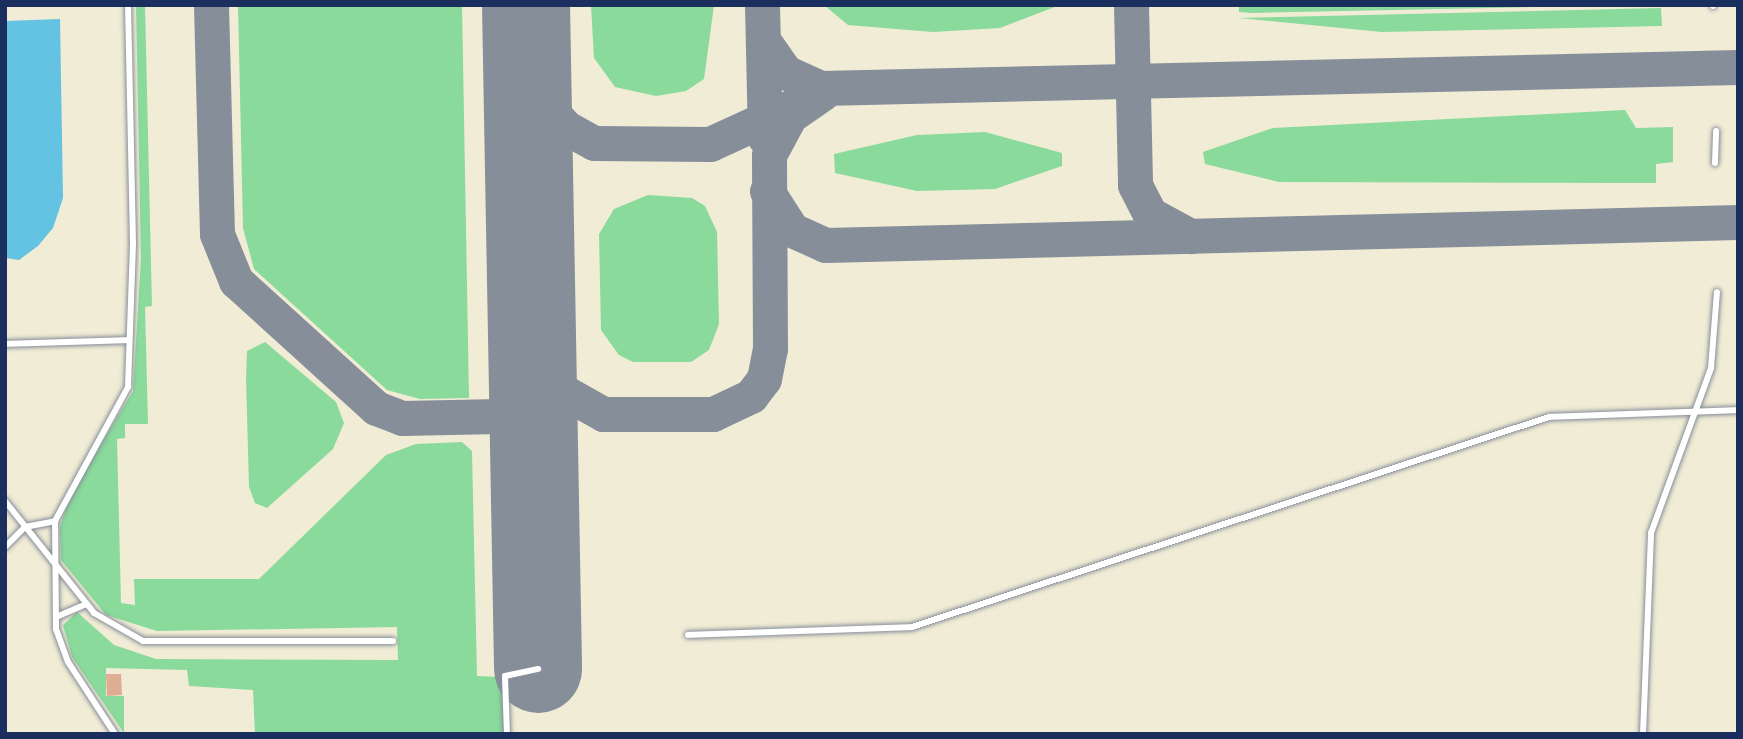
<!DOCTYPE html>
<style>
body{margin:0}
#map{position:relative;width:1743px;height:739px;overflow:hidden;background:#f1ecd5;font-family:Pangolin,sans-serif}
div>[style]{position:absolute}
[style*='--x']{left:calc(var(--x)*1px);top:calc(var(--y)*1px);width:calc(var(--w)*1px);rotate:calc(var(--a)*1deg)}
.green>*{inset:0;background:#89da9b}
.water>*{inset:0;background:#64c2e2}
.taxiway>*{height:35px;margin:-17.5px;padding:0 17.5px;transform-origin:17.5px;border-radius:17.5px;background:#868e9a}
.runway>*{height:88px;margin:-44px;padding:0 44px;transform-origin:44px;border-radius:44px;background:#868e9a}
.building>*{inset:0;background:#dfad93}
.roads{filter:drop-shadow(0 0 2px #868e9a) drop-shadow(0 0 2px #868e9a)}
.lane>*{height:6px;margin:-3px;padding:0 3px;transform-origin:3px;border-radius:3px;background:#fff}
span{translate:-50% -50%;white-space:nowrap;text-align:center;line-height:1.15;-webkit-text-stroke:7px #fdfcf7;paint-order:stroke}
.frame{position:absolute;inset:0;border:7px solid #1b2f5e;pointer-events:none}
</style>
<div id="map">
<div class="green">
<i style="clip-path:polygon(136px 5px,145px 5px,152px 306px,145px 307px,148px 424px,125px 424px,125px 438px,117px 439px,121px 603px,135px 605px,134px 579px,259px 579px,386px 455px,416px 444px,462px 442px,472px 451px,477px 676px,502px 677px,504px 734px,255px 734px,253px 690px,189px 686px,187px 670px,106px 668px,106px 696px,124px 696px,124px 733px,72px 657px,63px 625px,77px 612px,114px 645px,156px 659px,398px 660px,397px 627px,157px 631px,106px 615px,61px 560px,60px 527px,70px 495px,133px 391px,141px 258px)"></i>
<i style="clip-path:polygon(238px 5px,462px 5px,469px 398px,420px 399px,387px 390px,254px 269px,243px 228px)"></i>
<i style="clip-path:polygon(591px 5px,714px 5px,704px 79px,686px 91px,656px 96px,615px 87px,594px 58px)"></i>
<i style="clip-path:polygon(824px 5px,1060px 5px,1000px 28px,933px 32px,848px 25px)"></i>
<i style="clip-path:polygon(1239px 5px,1627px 5px,1252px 13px,1239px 12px)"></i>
<i style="clip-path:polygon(1661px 8px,1662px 26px,1382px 32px,1239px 18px)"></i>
<i style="clip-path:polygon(1625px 110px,1636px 128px,1673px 127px,1673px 162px,1656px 164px,1656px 183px,1279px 182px,1205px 164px,1203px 152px,1273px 128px)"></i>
<i style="clip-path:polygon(985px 132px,1062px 153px,1062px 166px,995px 189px,917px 191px,835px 173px,834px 154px,917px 135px)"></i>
<i style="clip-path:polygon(648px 195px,692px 198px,705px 206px,717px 232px,719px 324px,709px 350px,691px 362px,633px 362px,619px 355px,601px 330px,599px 234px,614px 209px)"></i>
<i style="clip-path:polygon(265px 342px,336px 402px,344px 423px,333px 449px,267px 508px,255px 503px,249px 487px,246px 378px,247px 351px)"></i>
</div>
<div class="water">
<i style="clip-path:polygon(60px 19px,63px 198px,53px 228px,38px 246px,19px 260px,6px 258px,5px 21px)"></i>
</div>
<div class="taxiway">
<i style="--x:211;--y:5;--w:229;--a:88.5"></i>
<i style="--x:217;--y:234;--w:51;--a:68"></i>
<i style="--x:236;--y:281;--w:189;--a:42.2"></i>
<i style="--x:376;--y:408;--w:28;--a:21"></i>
<i style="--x:402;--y:418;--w:98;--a:-1.2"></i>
<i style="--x:500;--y:416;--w:30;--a:-45"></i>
<i style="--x:521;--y:395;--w:35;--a:-68"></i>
<i style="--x:529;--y:5;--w:62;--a:88.2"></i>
<i style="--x:531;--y:67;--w:34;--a:73"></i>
<i style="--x:541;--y:100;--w:36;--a:48"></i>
<i style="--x:565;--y:127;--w:33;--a:29"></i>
<i style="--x:594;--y:143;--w:116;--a:0.5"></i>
<i style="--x:710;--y:144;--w:96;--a:-24.7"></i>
<i style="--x:762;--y:5;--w:133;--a:88.7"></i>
<i style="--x:1131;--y:5;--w:180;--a:88.7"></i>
<i style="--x:1135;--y:185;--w:33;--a:63"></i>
<i style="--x:1150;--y:214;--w:46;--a:28.8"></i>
<i style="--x:763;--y:40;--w:39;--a:55"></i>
<i style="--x:785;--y:72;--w:39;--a:24"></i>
<i style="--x:821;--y:88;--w:917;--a:-1.31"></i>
<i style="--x:767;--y:191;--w:46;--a:57.3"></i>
<i style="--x:792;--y:230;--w:36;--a:24"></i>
<i style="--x:825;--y:245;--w:913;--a:-1.44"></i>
<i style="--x:534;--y:352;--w:50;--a:53.1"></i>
<i style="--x:564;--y:392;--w:45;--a:29.4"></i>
<i style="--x:603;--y:414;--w:110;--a:0"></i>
<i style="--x:713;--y:414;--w:42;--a:-25.3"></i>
<i style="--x:751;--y:396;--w:21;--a:-53"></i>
<i style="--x:764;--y:379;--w:31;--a:-79"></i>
<i style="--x:770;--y:349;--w:194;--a:-90.3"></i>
<i style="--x:769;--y:155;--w:44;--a:-61.7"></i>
<i style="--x:790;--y:116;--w:40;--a:-34.9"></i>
</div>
<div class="runway">
<i style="--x:526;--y:5;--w:664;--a:88.96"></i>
</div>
<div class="building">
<i style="clip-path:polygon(106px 674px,121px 674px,122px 695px,107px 696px)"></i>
</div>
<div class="roads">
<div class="lane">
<i style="--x:1713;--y:5;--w:1;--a:90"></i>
<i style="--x:1715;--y:163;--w:32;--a:-88"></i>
<i style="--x:5;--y:344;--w:124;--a:-1.8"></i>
<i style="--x:5;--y:501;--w:143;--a:51.5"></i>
<i style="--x:94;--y:613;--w:56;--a:29.7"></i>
<i style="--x:143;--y:641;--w:250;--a:0"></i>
<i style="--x:5;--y:547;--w:28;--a:-45"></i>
<i style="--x:25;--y:527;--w:31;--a:-11"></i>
<i style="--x:56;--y:617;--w:33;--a:-23"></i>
<i style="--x:688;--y:635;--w:224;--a:-2"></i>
<i style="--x:912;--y:627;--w:671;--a:-18.25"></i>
<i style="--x:1549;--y:417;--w:189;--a:-2.1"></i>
<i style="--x:115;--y:734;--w:86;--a:-123.1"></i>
<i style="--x:68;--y:662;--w:35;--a:-110"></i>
<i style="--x:56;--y:629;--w:108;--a:-90.5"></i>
<i style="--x:55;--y:521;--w:153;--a:-61.4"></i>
<i style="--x:128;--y:387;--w:144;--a:-88"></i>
<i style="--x:133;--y:243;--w:238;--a:-91.2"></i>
<i style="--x:507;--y:734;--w:58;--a:-92"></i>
<i style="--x:505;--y:676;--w:34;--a:-12"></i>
<i style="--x:1643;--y:734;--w:201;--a:-87.7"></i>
<i style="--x:1651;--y:533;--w:176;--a:-70"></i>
<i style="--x:1711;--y:368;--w:76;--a:-85.5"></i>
</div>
</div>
<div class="frame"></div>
</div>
